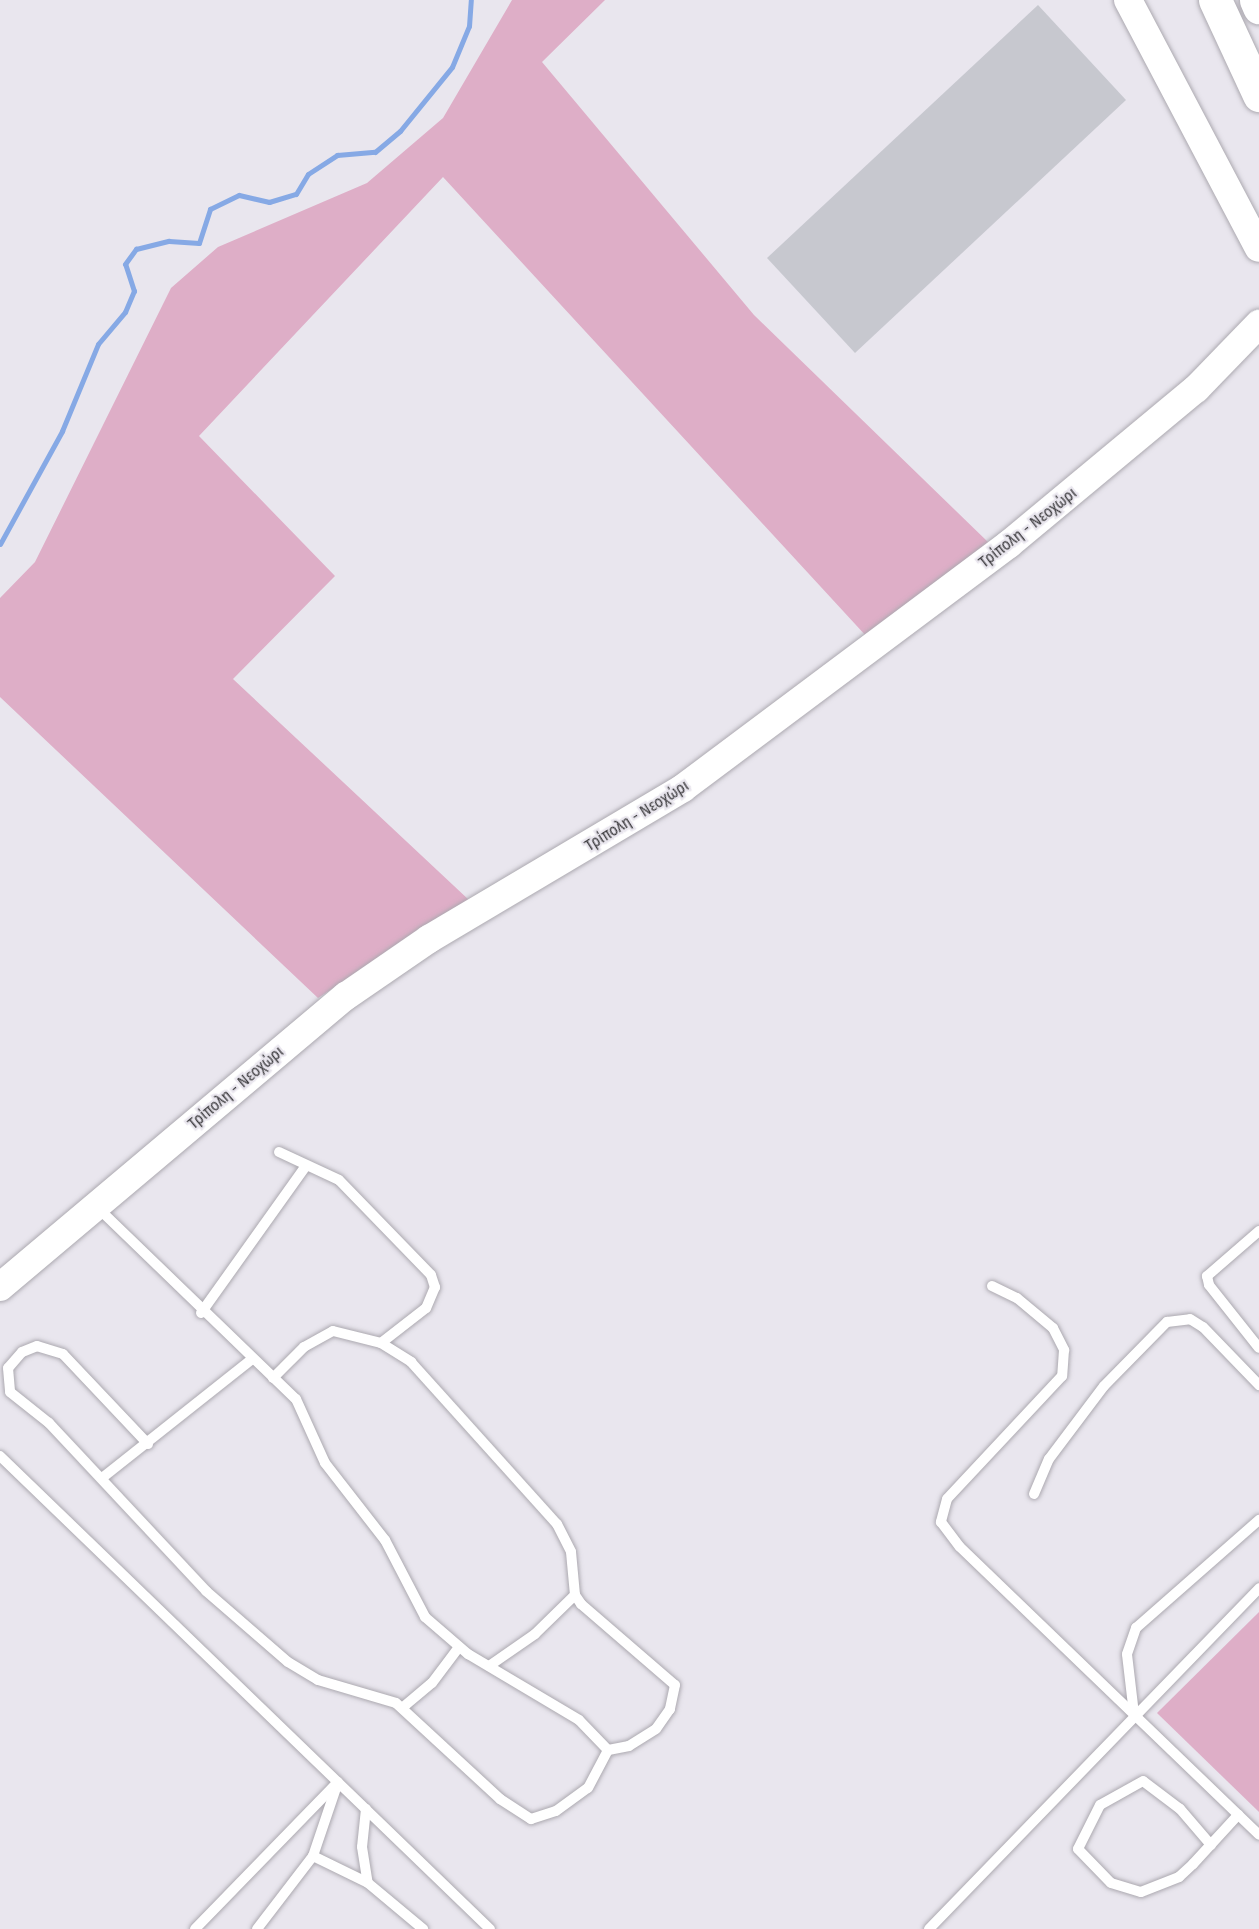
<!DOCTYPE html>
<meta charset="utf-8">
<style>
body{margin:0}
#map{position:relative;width:1259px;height:1929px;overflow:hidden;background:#e9e6ee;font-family:"Fira Sans Condensed",sans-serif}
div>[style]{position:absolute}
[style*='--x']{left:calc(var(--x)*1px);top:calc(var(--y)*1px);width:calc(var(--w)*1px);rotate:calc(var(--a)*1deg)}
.green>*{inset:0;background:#deaec7}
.stream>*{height:5px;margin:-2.5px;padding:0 2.5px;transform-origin:2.5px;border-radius:2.5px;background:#86a9e5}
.building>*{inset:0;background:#c7c8cf}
.roads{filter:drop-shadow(0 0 2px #aca9b0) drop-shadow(0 0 2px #aca9b0)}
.lane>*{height:10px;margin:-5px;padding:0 5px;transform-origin:5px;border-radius:5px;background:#fff}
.secondary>*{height:28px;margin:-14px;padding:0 14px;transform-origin:14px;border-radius:14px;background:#fff}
.highway>*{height:33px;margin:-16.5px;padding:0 16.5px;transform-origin:16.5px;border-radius:16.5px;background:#fff}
span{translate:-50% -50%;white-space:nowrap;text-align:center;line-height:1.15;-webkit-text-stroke:4.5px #e9e6ee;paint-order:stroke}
.street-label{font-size:16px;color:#3d3c3f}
</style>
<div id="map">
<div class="green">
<i style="clip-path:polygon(512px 0,605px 0,542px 62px,754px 315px,989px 543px,867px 637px,443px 177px,199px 436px,335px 576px,233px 679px,469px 900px,318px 998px,0 697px,0 598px,35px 562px,171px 288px,218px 247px,367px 183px,443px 118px)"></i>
<i style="clip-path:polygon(1259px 1612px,1259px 1812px,1157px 1713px)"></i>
</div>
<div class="stream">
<i style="--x:0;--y:544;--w:129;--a:-61.2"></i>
<i style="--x:62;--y:431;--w:94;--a:-67.5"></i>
<i style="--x:98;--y:344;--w:42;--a:-49.8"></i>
<i style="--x:125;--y:312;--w:23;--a:-67"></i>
<i style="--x:134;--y:291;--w:28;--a:-108"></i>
<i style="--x:125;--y:264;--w:19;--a:-54"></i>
<i style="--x:136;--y:249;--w:34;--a:-14"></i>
<i style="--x:169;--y:241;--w:30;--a:4"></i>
<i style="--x:199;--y:243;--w:36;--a:-72"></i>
<i style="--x:210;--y:209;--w:32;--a:-26"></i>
<i style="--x:239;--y:195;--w:31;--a:13"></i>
<i style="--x:269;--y:202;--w:28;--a:-17"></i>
<i style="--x:296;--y:194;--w:23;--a:-59"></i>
<i style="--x:308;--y:174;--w:35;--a:-33"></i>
<i style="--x:337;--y:155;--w:38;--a:-5"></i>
<i style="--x:375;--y:152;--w:33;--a:-40"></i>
<i style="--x:400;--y:131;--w:82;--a:-50.9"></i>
<i style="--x:452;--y:67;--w:44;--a:-67.5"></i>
<i style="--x:469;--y:26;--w:26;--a:-86"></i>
</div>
<div class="building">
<i style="clip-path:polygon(1038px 5px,1126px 100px,855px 353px,767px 258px)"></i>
</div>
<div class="roads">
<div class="lane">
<i style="--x:279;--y:1152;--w:66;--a:25"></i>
<i style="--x:339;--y:1180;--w:132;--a:45.9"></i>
<i style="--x:431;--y:1275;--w:13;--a:72"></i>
<i style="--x:435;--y:1287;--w:23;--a:113"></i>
<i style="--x:426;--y:1308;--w:57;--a:142.1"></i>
<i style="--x:98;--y:1208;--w:275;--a:44"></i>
<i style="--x:296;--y:1399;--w:70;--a:65.6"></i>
<i style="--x:325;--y:1463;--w:98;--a:52.1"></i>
<i style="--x:385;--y:1540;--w:87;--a:62.5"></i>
<i style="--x:425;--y:1617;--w:57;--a:40.7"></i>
<i style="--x:468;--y:1654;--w:129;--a:30.7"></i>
<i style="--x:579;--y:1720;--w:42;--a:46"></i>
<i style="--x:1259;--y:1231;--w:69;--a:139.1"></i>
<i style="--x:1207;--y:1276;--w:9;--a:77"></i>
<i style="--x:1209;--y:1285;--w:80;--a:51.6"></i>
<i style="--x:992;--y:1286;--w:28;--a:26"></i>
<i style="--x:1017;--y:1298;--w:47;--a:39.8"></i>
<i style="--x:1053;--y:1328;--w:25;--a:63"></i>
<i style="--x:1064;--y:1350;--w:26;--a:94"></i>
<i style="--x:1062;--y:1376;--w:168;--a:133.1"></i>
<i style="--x:947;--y:1499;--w:24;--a:105"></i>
<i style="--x:941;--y:1522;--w:31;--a:53"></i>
<i style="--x:960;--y:1547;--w:415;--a:43.9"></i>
<i style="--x:201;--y:1313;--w:179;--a:-54.5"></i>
<i style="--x:273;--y:1378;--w:44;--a:-45"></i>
<i style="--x:304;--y:1347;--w:33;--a:-29"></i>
<i style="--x:333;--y:1331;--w:49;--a:14"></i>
<i style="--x:381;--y:1343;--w:36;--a:32"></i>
<i style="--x:411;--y:1362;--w:218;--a:48"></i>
<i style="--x:557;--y:1524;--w:31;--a:63"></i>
<i style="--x:571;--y:1552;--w:43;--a:84.7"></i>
<i style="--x:575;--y:1595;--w:11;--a:56"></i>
<i style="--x:581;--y:1604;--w:124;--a:40.8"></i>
<i style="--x:675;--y:1685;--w:25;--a:102"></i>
<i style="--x:670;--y:1709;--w:24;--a:125"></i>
<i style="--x:656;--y:1729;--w:32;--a:148"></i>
<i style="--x:629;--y:1746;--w:21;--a:169"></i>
<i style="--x:148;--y:1444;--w:124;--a:-133.4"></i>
<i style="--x:63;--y:1354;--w:27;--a:-163"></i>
<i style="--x:37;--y:1346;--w:16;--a:158"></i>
<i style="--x:22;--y:1352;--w:21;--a:131"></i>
<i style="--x:8;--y:1368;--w:24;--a:85"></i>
<i style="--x:10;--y:1392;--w:50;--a:38.5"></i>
<i style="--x:49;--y:1423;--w:230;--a:46.9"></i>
<i style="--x:206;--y:1591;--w:108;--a:40.9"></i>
<i style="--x:288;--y:1662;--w:35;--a:31"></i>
<i style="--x:318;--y:1680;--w:81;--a:16.4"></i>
<i style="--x:396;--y:1703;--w:142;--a:42.7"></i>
<i style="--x:500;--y:1799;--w:37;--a:33"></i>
<i style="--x:531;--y:1819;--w:26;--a:-18"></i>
<i style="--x:556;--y:1811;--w:39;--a:-36"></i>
<i style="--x:588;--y:1788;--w:43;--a:-62.2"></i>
<i style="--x:0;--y:1456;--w:681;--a:43.99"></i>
<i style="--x:102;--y:1478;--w:191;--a:-38.4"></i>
<i style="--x:1034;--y:1494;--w:38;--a:-67"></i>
<i style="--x:1049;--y:1459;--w:91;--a:-53"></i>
<i style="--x:1104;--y:1386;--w:90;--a:-45.5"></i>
<i style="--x:1167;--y:1322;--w:23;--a:-7"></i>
<i style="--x:1190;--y:1319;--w:15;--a:32"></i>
<i style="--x:1203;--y:1327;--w:81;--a:46"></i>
<i style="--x:489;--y:1666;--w:56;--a:-34.8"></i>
<i style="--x:535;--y:1634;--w:56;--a:-44.3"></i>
<i style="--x:402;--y:1708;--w:39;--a:-40"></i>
<i style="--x:432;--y:1683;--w:45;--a:-53.1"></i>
<i style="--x:1134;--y:1714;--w:60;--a:-96.7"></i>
<i style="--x:1127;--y:1654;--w:28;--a:-71"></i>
<i style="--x:1136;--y:1628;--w:164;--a:-41.3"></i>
<i style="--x:366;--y:1809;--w:38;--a:96"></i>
<i style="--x:362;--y:1847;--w:36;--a:81"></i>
<i style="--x:1211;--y:1845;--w:48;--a:-130.7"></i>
<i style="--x:1180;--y:1809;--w:46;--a:-142.9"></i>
<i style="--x:1143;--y:1781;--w:49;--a:150.8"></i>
<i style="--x:1100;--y:1805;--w:49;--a:116.6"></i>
<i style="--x:1078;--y:1849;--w:47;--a:45.9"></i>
<i style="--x:1111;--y:1883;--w:31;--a:17"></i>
<i style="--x:1141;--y:1892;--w:41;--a:-21.5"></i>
<i style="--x:1179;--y:1877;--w:19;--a:-43"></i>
<i style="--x:1193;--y:1864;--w:67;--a:-47.4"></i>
<i style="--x:313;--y:1856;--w:61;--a:26.1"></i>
<i style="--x:368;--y:1883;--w:72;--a:39.9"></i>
<i style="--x:195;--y:1929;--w:205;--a:-45.8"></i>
<i style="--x:257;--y:1929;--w:92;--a:-52.5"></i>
<i style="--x:313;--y:1856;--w:75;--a:-71.3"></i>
<i style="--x:929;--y:1929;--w:475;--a:-45.9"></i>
</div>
<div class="secondary">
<i style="--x:1128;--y:0;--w:280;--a:62.2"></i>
<i style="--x:0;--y:1287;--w:452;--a:-40.1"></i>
<i style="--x:346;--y:996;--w:101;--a:-34.5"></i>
<i style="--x:429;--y:939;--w:295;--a:-30.7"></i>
<i style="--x:683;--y:788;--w:407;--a:-36.8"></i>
<i style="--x:1009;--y:544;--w:243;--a:-39.7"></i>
<i style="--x:1196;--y:389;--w:91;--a:-45.9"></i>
</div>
<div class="highway">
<i style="--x:1215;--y:0;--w:105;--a:65.1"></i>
<i style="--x:1256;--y:0;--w:8;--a:67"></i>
</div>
</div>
<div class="street-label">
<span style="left:1028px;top:528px;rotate:-38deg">Τρίπολη - Νεοχώρι</span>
<span style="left:637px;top:816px;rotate:-32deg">Τρίπολη - Νεοχώρι</span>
<span style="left:236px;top:1088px;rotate:-40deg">Τρίπολη - Νεοχώρι</span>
</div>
</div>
